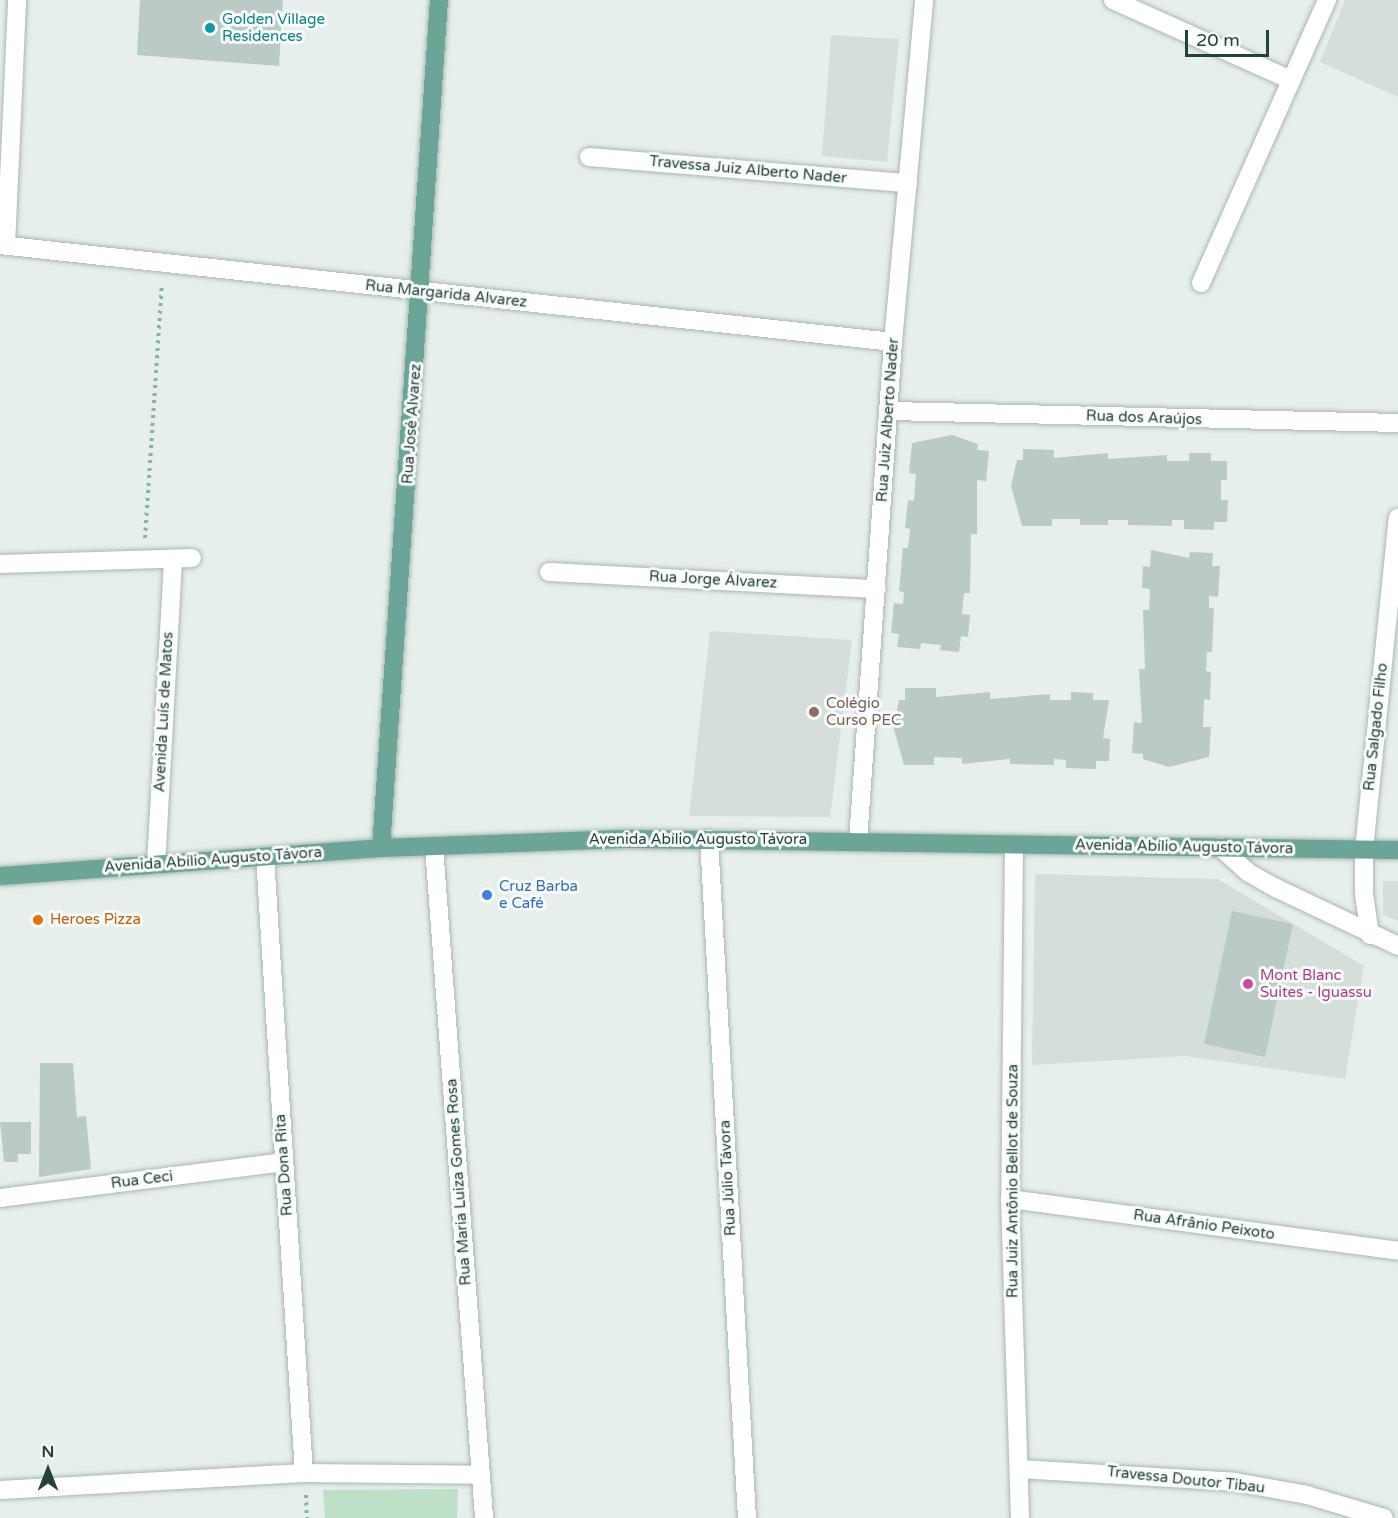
<!DOCTYPE html>
<meta charset="utf-8">
<style>
body{margin:0}
#map{position:relative;width:1398px;height:1518px;overflow:hidden;background:#e6efeb;font-family:"Varela Round",sans-serif}
div>[style]{position:absolute}
[style*='--x']{left:calc(var(--x)*1px);top:calc(var(--y)*1px);width:calc(var(--w)*1px);rotate:calc(var(--a)*1deg)}
.built>*{inset:0;background:#d4dfda}
.green>*{inset:0;background:#bfe0c8}
.building>*{inset:0;background:#bbcac4}
.path>*{height:4px;margin-top:-2px;transform-origin:0;background:repeating-linear-gradient(90deg,#86b3a5 0 3px,transparent 0 7.5px)}
.roads{filter:drop-shadow(0 0 2px #a8b8b2) drop-shadow(0 0 2px #a8b8b2)}
.minor>*{height:18px;margin:-9px;padding:0 9px;transform-origin:9px;border-radius:9px;background:#fff}
.major>*{height:18px;margin:-9px;padding:0 9px;transform-origin:9px;border-radius:9px;background:#6aa596}
.dots>*{width:16px;height:16px;translate:-50% -50%;box-sizing:border-box;border:3px solid #f7fbf9;border-radius:50%}
span{translate:-50% -50%;white-space:nowrap;text-align:center;line-height:1.15;-webkit-text-stroke:6px #f7fbf9;paint-order:stroke}
.culture-label{font-size:15px;color:#0d838f}
.left{translate:0 -50%;text-align:left}
.street-label{font-size:15px;color:#24423a}
.education-label{font-size:15px;color:#785e54}
.shop-label{font-size:15px;color:#366cbe}
.food-label{font-size:15px;color:#c56008}
.hotel-label{font-size:15px;color:#b23c85}
.north{position:absolute;left:18px;top:1440px;width:60px;height:60px;-webkit-text-stroke:4px #f7fbf9;paint-order:stroke;rotate:0deg;font-size:16px;font-weight:700;line-height:24px;text-align:center;color:#24423a}
.north::after{content:'';display:block;margin:auto;width:21px;height:27px;background:#24423a;clip-path:polygon(50% 0,100% 100%,50% 72%,0 100%)}
.scale{position:absolute;left:1185px;top:30px;width:84px;height:27px;box-sizing:border-box;border:3px solid #24423a;border-top:0;padding-left:8px;font-size:18px;line-height:21px;white-space:nowrap;color:#24423a;-webkit-text-stroke:4px #f7fbf9;paint-order:stroke}
</style>
<div id="map">
<div class="built">
<i style="clip-path:polygon(1345px 0,1398px 0,1398px 97px,1320px 62px)"></i>
<i style="clip-path:polygon(831px 35px,899px 39px,887px 162px,822px 156px)"></i>
<i style="clip-path:polygon(710px 631px,852px 640px,830px 817px,689px 816px)"></i>
<i style="clip-path:polygon(1035px 874px,1218px 879px,1364px 966px,1345px 1079px,1185px 1056px,1032px 1065px)"></i>
<i style="clip-path:polygon(1383px 881px,1398px 881px,1398px 921px,1383px 915px)"></i>
</div>
<div class="green">
<i style="clip-path:polygon(458px 1489px,457px 1518px,325px 1518px,323px 1490px)"></i>
</div>
<div class="building">
<i style="clip-path:polygon(140px 0,283px 0,279px 66px,137px 55px)"></i>
<i style="clip-path:polygon(952px 435px,978px 444px,977px 450px,989px 451px,986px 481px,977px 480px,977px 534px,971px 534px,970px 593px,964px 593px,962px 614px,970px 615px,968px 637px,961px 636px,959px 652px,940px 650px,941px 645px,921px 643px,920px 649px,897px 647px,899px 634px,891px 633px,894px 603px,903px 604px,904px 592px,899px 591px,903px 548px,908px 548px,910px 529px,905px 528px,908px 500px,914px 501px,916px 474px,909px 473px,912px 443px)"></i>
<i style="clip-path:polygon(1023px 449px,1054px 450px,1054px 458px,1108px 453px,1108px 459px,1167px 455px,1167px 461px,1189px 461px,1189px 453px,1211px 453px,1211px 461px,1227px 461px,1227px 480px,1221px 480px,1221px 500px,1228px 500px,1227px 522px,1214px 522px,1214px 530px,1184px 529px,1184px 520px,1172px 520px,1172px 526px,1128px 525px,1128px 520px,1108px 520px,1108px 525px,1080px 525px,1080px 519px,1052px 519px,1052px 526px,1022px 526px,1011px 486px,1017px 460px,1023px 460px)"></i>
<i style="clip-path:polygon(1151px 550px,1189px 558px,1190px 552px,1213px 553px,1212px 566px,1220px 566px,1218px 597px,1209px 596px,1209px 608px,1214px 608px,1212px 652px,1207px 652px,1206px 671px,1211px 672px,1210px 700px,1204px 699px,1203px 727px,1211px 727px,1209px 757px,1169px 767px,1143px 759px,1143px 754px,1132px 753px,1134px 722px,1142px 723px,1139px 669px,1145px 669px,1143px 610px,1149px 610px,1150px 589px,1142px 588px,1143px 566px,1150px 567px)"></i>
<i style="clip-path:polygon(905px 688px,936px 688px,936px 697px,990px 692px,990px 699px,1050px 694px,1050px 700px,1071px 700px,1071px 692px,1093px 693px,1093px 700px,1109px 700px,1103px 738px,1110px 739px,1109px 761px,1096px 761px,1096px 769px,1066px 768px,1066px 760px,1054px 759px,1054px 765px,1010px 764px,1010px 759px,962px 764px,962px 758px,934px 757px,934px 765px,904px 765px,893px 726px,899px 700px,905px 700px)"></i>
<i style="clip-path:polygon(1232px 911px,1293px 924px,1265px 1057px,1204px 1044px)"></i>
<i style="clip-path:polygon(40px 1063px,73px 1063px,77px 1117px,86px 1116px,91px 1169px,39px 1177px)"></i>
<i style="clip-path:polygon(0 1122px,31px 1122px,31px 1154px,18px 1154px,18px 1162px,4px 1162px)"></i>
</div>
<div class="path">
<i style="--x:145;--y:538;--w:254;--a:-86.2"></i>
<i style="--x:306;--y:1495;--w:23;--a:88"></i>
</div>
<div class="roads">
<div class="minor">
<i style="--x:1113;--y:0;--w:195;--a:24.2"></i>
<i style="--x:589;--y:157;--w:320;--a:4.7"></i>
<i style="--x:0;--y:245;--w:898;--a:6.2"></i>
<i style="--x:6;--y:245;--w:245;--a:-87.4"></i>
<i style="--x:1201;--y:283;--w:310;--a:-66"></i>
<i style="--x:890;--y:411;--w:508;--a:1.35"></i>
<i style="--x:0;--y:564;--w:192;--a:-1.8"></i>
<i style="--x:549;--y:572;--w:328;--a:3"></i>
<i style="--x:709;--y:839;--w:680;--a:86.8"></i>
<i style="--x:858;--y:841;--w:500;--a:-85.99"></i>
<i style="--x:893;--y:342;--w:343;--a:-84.8"></i>
<i style="--x:1014;--y:845;--w:354;--a:90.6"></i>
<i style="--x:1010;--y:1199;--w:319;--a:88.2"></i>
<i style="--x:434;--y:846;--w:674;--a:85.74"></i>
<i style="--x:1220;--y:847;--w:39;--a:42"></i>
<i style="--x:1249;--y:873;--w:31;--a:29"></i>
<i style="--x:1276;--y:888;--w:135;--a:25.4"></i>
<i style="--x:265;--y:857;--w:617;--a:86.38"></i>
<i style="--x:156;--y:865;--w:306;--a:-86.8"></i>
<i style="--x:1370;--y:935;--w:41;--a:-98.3"></i>
<i style="--x:1364;--y:894;--w:44;--a:-90"></i>
<i style="--x:1364;--y:850;--w:334;--a:-84.2"></i>
<i style="--x:0;--y:1198;--w:286;--a:-7.2"></i>
<i style="--x:1010;--y:1199;--w:391;--a:7.6"></i>
<i style="--x:1019;--y:1469;--w:216;--a:3.4"></i>
<i style="--x:1235;--y:1482;--w:73;--a:10.2"></i>
<i style="--x:1307;--y:1495;--w:80;--a:16.6"></i>
<i style="--x:0;--y:1490;--w:304;--a:-3.2"></i>
<i style="--x:304;--y:1473;--w:177;--a:0.6"></i>
</div>
<div class="major">
<i style="--x:381;--y:848;--w:850;--a:-86.09"></i>
<i style="--x:0;--y:876;--w:382;--a:-4.2"></i>
<i style="--x:381;--y:848;--w:251;--a:-2.1"></i>
<i style="--x:632;--y:839;--w:766;--a:0.82"></i>
</div>
</div>
<div class="dots">
<i style="left:210px;top:28px;background:#0f9aa8"></i>
<i style="left:814px;top:712px;background:#8d6e63"></i>
<i style="left:487px;top:895px;background:#3f7fe0"></i>
<i style="left:38px;top:920px;background:#e8710a"></i>
<i style="left:1248px;top:984px;background:#d1479c"></i>
</div>
<div class="culture-label">
<span class="left" style="left:222px;top:28px">Golden Village<br>Residences</span>
</div>
<div class="street-label">
<span style="left:748px;top:170px;rotate:5deg">Travessa Juiz Alberto Nader</span>
<span style="left:446px;top:294px;rotate:6deg">Rua Margarida Alvarez</span>
<span style="left:1144px;top:418px;rotate:2deg">Rua dos Araújos</span>
<span style="left:888px;top:420px;rotate:-86deg">Rua Juiz Alberto Nader</span>
<span style="left:412px;top:424px;rotate:-86deg">Rua José Alvarez</span>
<span style="left:713px;top:580px;rotate:3deg">Rua Jorge Álvarez</span>
<span style="left:164px;top:712px;rotate:-87deg">Avenida Luís de Matos</span>
<span style="left:1376px;top:727px;rotate:-84deg">Rua Salgado Filho</span>
<span style="left:698px;top:840px">Avenida Abílio Augusto Távora</span>
<span style="left:1184px;top:847px;rotate:1deg">Avenida Abílio Augusto Távora</span>
<span style="left:213px;top:860px;rotate:-4deg">Avenida Abílio Augusto Távora</span>
<span style="left:284px;top:1165px;rotate:-94deg">Rua Dona Rita</span>
<span style="left:728px;top:1178px;rotate:-93deg">Rua Júlio Távora</span>
<span style="left:142px;top:1180px;rotate:-7deg">Rua Ceci</span>
<span style="left:1013px;top:1181px;rotate:-90deg">Rua Juiz Antônio Bellot de Souza</span>
<span style="left:459px;top:1182px;rotate:-94deg">Rua Maria Luiza Gomes Rosa</span>
<span style="left:1204px;top:1225px;rotate:8deg">Rua Afrânio Peixoto</span>
<span style="left:1186px;top:1480px;rotate:6deg">Travessa Doutor Tibau</span>
</div>
<div class="education-label">
<span class="left" style="left:826px;top:712px">Colégio<br>Curso PEC</span>
</div>
<div class="shop-label">
<span class="left" style="left:499px;top:895px">Cruz Barba<br>e Café</span>
</div>
<div class="food-label">
<span class="left" style="left:50px;top:920px">Heroes Pizza</span>
</div>
<div class="hotel-label">
<span class="left" style="left:1260px;top:984px">Mont Blanc<br>Suites - Iguassu</span>
</div>
<div class="north">N</div>
<div class="scale">20 m</div>
</div>
